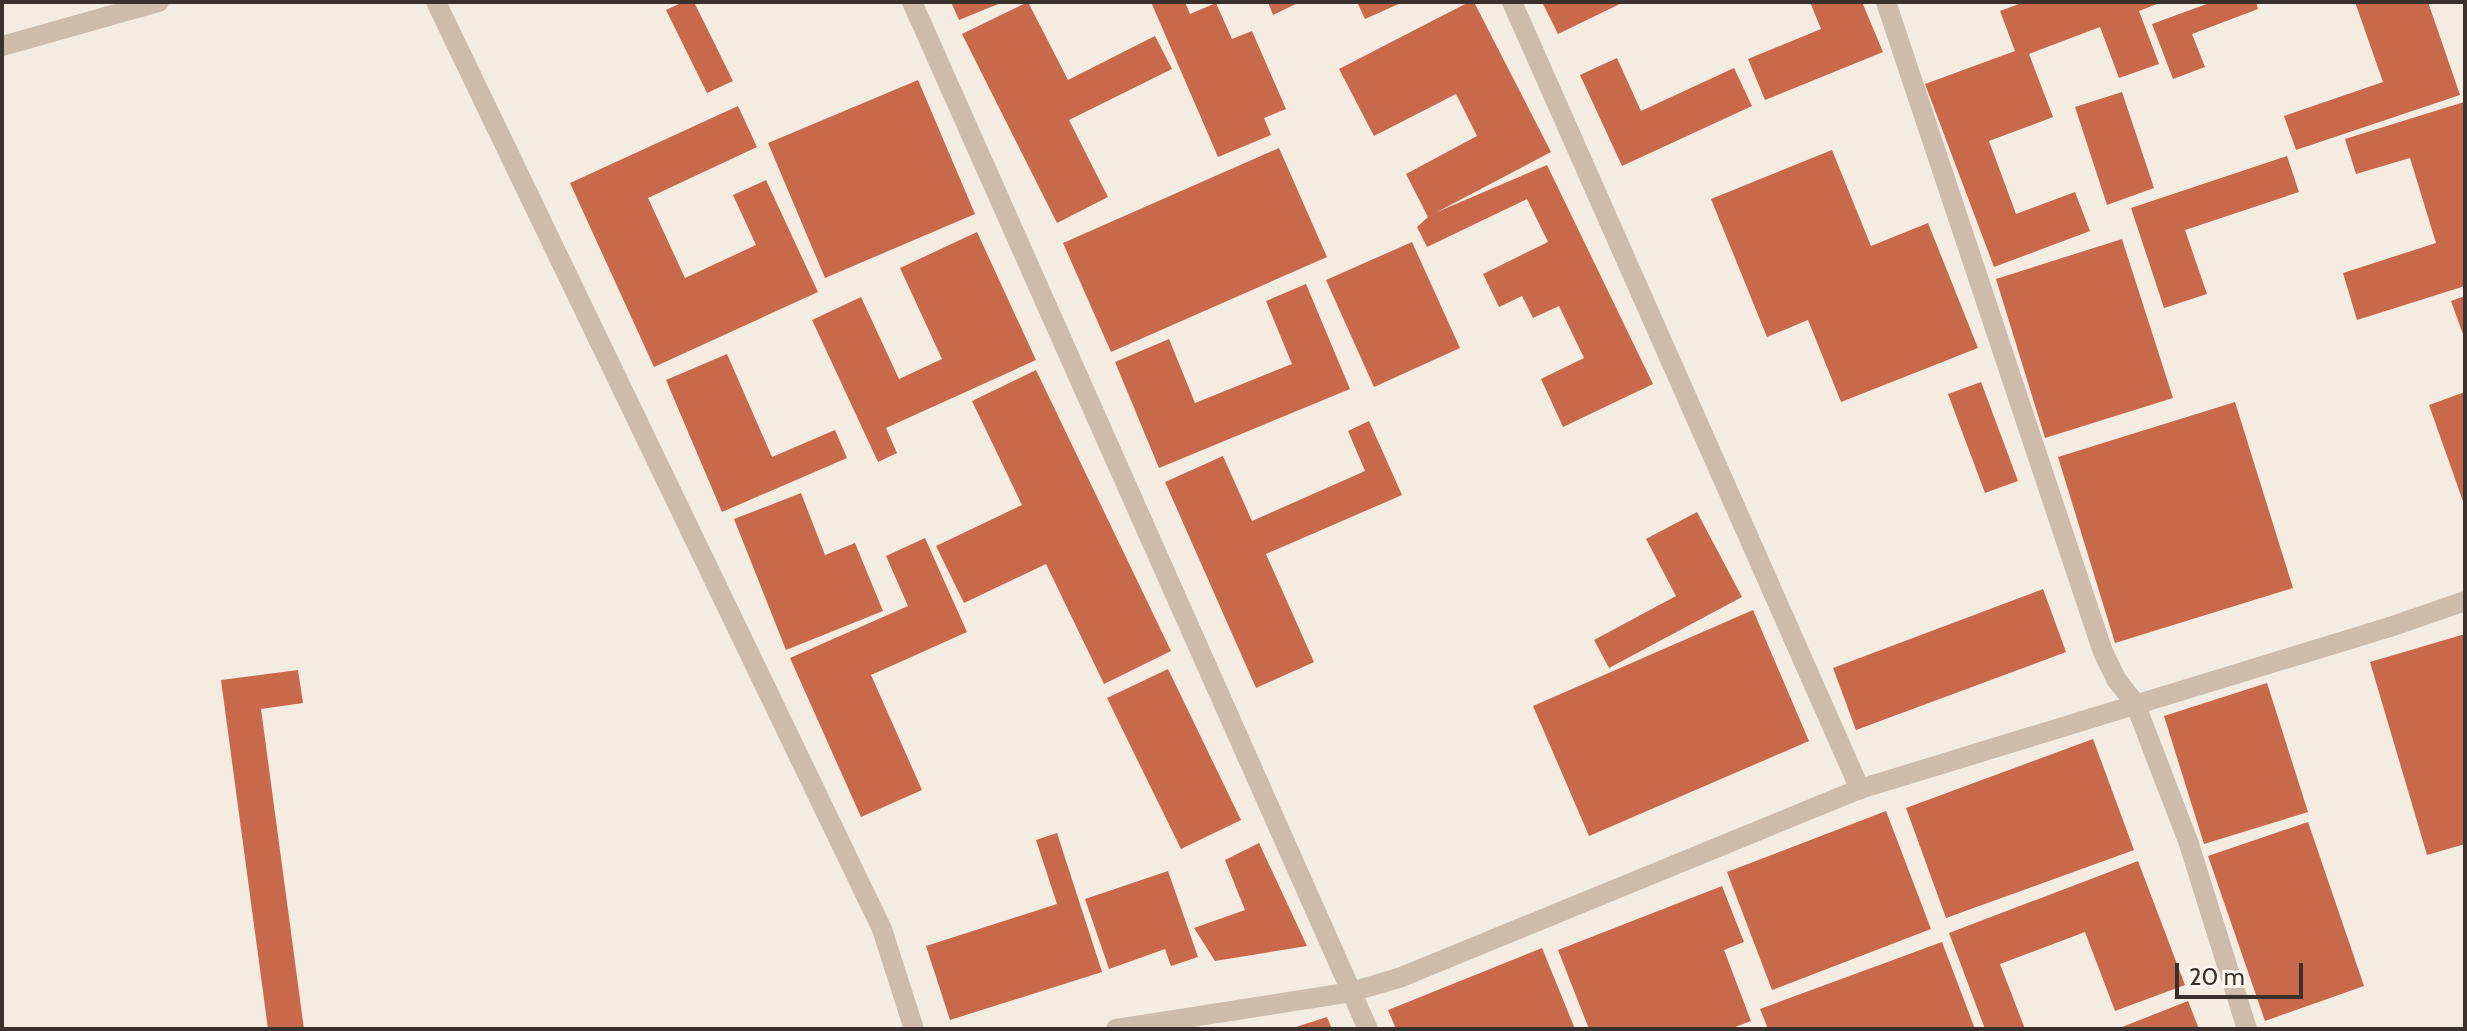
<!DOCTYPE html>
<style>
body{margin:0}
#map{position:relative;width:2467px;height:1031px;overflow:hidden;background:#f4ebe1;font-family:Cabin,sans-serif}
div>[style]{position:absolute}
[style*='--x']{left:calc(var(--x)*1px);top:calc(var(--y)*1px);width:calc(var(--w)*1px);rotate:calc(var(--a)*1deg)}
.building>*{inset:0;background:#c8694b}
.minor>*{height:20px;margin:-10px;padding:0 10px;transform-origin:10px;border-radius:10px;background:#cdbbac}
span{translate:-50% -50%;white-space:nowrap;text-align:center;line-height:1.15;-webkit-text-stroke:8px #fbf5ee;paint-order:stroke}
.frame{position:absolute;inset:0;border:4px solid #3b302b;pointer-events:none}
.scale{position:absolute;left:2175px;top:963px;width:128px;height:36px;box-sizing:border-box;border:4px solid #3b302b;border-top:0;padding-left:10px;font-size:24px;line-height:28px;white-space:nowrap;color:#3b302b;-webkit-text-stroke:6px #fbf5ee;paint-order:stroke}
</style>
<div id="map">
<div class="building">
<i style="clip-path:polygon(683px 2px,694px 2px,733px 81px,707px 93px,666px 10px)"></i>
<i style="clip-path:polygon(951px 2px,1003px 2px,959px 20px)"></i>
<i style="clip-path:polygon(1028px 2px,1068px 80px,1155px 36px,1172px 69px,1069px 120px,1108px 197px,1057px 223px,962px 34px)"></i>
<i style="clip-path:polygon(1151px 2px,1185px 2px,1190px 14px,1216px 3px,1232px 39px,1252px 31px,1286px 109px,1264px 118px,1271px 135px,1218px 157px)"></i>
<i style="clip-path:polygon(1268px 2px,1300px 2px,1273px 15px)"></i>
<i style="clip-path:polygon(1357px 2px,1403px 2px,1365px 19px)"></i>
<i style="clip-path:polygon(1469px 2px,1474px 2px,1551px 152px,1437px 212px,1547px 165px,1653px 384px,1563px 427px,1541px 379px,1584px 358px,1559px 306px,1533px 318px,1522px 296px,1499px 307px,1483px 274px,1548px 242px,1527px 199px,1427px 247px,1417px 227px,1428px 217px,1406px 174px,1477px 136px,1456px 94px,1374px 136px,1339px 69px)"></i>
<i style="clip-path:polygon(1542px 2px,1624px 2px,1558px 34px)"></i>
<i style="clip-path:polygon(1810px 2px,1862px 2px,1883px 52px,1765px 100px,1748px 59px,1821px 29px)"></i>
<i style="clip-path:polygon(2024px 2px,2162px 2px,2139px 11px,2159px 64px,2119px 78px,2100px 27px,2029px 54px,2053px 117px,1989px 141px,2016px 214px,2075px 192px,2090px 231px,1994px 267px,1925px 84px,2015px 51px,2000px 11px)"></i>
<i style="clip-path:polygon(2212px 2px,2256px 2px,2258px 9px,2192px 34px,2205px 67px,2173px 79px,2152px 24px)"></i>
<i style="clip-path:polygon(2355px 2px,2428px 2px,2460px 95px,2296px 150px,2284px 116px,2383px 82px)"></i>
<i style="clip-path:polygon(1617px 58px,1641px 111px,1734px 68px,1752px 106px,1622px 166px,1580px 75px)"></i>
<i style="clip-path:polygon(918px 80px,975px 214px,825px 278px,768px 143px)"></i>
<i style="clip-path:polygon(2122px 92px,2154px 188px,2107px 205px,2075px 107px)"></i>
<i style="clip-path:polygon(2464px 102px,2465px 286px,2357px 320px,2343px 273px,2436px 243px,2410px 158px,2356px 174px,2345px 139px)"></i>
<i style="clip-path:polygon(738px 106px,757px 147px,648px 198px,685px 278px,756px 245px,733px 195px,766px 180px,818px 292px,654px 367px,570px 183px)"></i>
<i style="clip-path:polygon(1279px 148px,1327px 257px,1111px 352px,1063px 243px)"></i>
<i style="clip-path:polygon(1832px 150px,1871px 246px,1928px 223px,1978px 348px,1841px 402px,1808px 320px,1767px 337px,1711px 199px)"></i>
<i style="clip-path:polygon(2287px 156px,2299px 192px,2185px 230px,2207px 294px,2164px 308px,2131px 208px)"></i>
<i style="clip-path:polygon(977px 232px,1036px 360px,886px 428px,897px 453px,878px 462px,812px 320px,861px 297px,899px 379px,942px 359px,900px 268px)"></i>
<i style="clip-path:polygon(2122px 239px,2173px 398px,2045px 438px,1996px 279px)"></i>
<i style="clip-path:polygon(1412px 242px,1460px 348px,1374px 387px,1326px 280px)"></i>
<i style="clip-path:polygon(1306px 284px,1350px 389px,1159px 468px,1115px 362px,1169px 339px,1195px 403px,1292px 364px,1266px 301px)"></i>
<i style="clip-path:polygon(2465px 296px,2465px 340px,2451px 301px)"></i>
<i style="clip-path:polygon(727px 354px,772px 457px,835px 430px,847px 458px,722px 512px,666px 380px)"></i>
<i style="clip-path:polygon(1036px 370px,1171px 651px,1104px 684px,1046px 564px,964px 603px,936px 546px,1022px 505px,972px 401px)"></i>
<i style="clip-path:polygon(1981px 382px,2018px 481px,1985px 493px,1948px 394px)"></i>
<i style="clip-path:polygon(2465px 392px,2465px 507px,2429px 405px)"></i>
<i style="clip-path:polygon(2235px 402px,2293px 588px,2115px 643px,2058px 457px)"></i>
<i style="clip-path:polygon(1369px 421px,1402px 495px,1266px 554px,1314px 662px,1256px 688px,1165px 482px,1223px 456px,1252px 521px,1365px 471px,1348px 431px)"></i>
<i style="clip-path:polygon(801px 493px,825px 555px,855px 543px,883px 611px,786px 650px,734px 519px)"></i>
<i style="clip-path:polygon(1697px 512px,1742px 597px,1609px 668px,1594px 640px,1676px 596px,1646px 539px)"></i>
<i style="clip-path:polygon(925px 538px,967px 632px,871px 675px,922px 790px,861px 817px,790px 658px,908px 606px,886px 556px)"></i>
<i style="clip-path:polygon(2043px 589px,2066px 652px,1856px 730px,1833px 668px)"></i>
<i style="clip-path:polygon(1753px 610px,1809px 741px,1589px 836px,1533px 706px)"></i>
<i style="clip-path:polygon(2465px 634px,2465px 844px,2427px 855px,2370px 662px)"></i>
<i style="clip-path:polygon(1168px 669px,1241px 820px,1181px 849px,1107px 698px)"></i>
<i style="clip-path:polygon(298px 670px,303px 703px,261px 709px,304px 1029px,268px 1029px,221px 680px)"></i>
<i style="clip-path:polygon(2267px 683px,2308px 812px,2204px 844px,2164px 716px)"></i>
<i style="clip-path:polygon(2093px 739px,2134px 850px,1946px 918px,1906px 808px)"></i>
<i style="clip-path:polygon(1886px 811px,1931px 929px,1772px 990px,1727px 872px)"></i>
<i style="clip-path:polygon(2308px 822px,2364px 986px,2265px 1021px,2208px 856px)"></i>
<i style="clip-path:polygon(1057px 833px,1102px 972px,950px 1020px,926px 946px,1057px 904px,1036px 840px)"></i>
<i style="clip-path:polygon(1259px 843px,1307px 946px,1215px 961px,1194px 928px,1245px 910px,1225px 860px)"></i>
<i style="clip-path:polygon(2138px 861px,2185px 985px,2115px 1011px,2085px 932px,2000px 964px,2025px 1029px,1985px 1029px,1949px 933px)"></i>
<i style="clip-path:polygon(1168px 871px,1198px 957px,1171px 966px,1165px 949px,1109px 969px,1085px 899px)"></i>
<i style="clip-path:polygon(1722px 886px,1744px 942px,1724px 950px,1751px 1021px,1730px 1029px,1589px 1029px,1558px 950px)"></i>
<i style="clip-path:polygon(1942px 942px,1975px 1029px,1768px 1029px,1760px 1009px)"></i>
<i style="clip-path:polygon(1542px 948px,1575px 1029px,1396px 1029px,1388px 1010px)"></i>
<i style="clip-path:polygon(2188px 1001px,2199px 1029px,2117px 1029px)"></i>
<i style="clip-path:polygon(1327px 1017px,1332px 1029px,1293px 1029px,1293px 1028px)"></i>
</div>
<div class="minor">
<i style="--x:436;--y:2;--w:1029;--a:64.31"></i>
<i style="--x:882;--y:929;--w:105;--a:72.3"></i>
<i style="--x:912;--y:2;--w:1124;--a:66.06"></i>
<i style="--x:1512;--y:2;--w:861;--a:66.15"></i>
<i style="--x:1886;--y:2;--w:685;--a:71.54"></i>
<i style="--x:2103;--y:652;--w:30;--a:64"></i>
<i style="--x:2116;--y:679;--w:31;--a:52"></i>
<i style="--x:2135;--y:703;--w:151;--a:69"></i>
<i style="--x:2189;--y:844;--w:194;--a:72.6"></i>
<i style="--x:2;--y:46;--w:163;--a:-15.7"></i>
<i style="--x:1116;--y:1029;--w:238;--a:-8.9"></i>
<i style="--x:1351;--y:992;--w:50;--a:-16.3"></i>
<i style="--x:1399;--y:978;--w:498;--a:-22.3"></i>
<i style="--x:1860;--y:789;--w:554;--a:-17"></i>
<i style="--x:2390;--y:627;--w:79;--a:-19.1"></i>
</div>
<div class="frame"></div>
<div class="scale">20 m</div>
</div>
